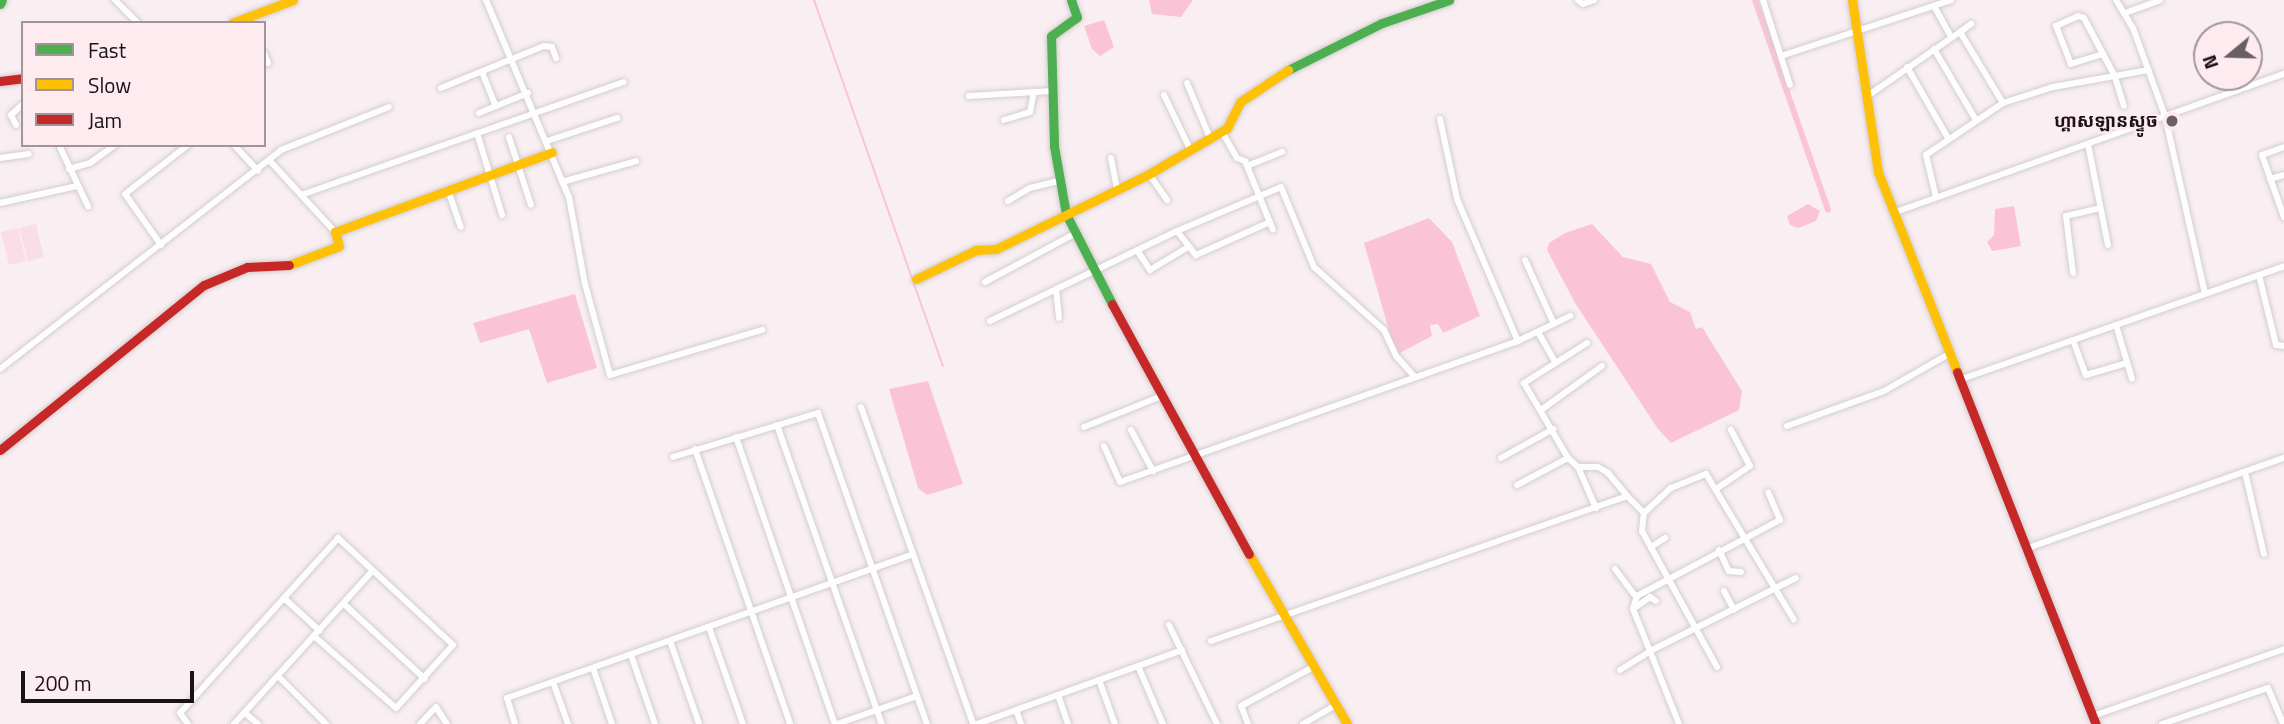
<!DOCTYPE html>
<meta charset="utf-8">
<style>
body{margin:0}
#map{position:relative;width:2284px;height:724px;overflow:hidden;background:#f9eff2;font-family:"Titillium Web","Noto Sans Khmer",sans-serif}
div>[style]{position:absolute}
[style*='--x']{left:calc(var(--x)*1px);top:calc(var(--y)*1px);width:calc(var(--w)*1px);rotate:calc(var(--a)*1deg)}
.green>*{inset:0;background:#f9dee6}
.water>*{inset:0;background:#fbc4d6}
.stream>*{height:2px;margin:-1px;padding:0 1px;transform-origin:1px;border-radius:1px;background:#fbc4d6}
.canal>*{height:6px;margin:-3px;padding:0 3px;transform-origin:3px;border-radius:3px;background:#fbc4d6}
.roads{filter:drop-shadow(0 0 2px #d4ccce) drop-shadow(0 0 2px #d4ccce)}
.street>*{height:6px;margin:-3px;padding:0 3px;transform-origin:3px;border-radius:3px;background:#fefdfd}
.fast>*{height:9px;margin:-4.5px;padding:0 4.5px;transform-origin:4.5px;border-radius:4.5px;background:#4caf50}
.slow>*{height:9px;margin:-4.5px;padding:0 4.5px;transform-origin:4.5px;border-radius:4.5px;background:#ffc107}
.jam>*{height:9px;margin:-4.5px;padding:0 4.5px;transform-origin:4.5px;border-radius:4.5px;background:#c62828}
.dots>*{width:19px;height:19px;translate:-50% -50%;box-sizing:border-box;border:4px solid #fdebf0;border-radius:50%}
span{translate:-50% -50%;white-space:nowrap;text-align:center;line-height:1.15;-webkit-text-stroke:5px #fdebf0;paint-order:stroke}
.poi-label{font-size:18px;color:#1a1315;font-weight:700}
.right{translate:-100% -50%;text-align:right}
.legend{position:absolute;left:21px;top:21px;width:245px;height:126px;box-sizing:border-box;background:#fdebf0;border:2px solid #a29598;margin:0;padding:9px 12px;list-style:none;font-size:21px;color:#1a1315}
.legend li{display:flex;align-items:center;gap:14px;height:35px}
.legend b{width:35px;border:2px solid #a29598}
.north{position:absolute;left:2193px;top:21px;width:70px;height:70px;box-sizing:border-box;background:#fdebf0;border:2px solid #a29598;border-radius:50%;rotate:251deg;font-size:19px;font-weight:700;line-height:28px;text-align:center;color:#1a1315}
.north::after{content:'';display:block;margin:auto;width:24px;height:32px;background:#686062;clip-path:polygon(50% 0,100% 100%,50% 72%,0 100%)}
.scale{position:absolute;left:21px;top:671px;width:173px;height:32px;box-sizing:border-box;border:4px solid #1a1315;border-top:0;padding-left:9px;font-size:21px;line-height:24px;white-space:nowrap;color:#1a1315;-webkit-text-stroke:5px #fdebf0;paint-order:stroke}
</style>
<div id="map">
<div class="green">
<i style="clip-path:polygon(36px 224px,44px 257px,28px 261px,19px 228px)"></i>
<i style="clip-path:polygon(18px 228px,26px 261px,9px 265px,1px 232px)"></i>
</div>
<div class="water">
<i style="clip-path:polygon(1149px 0,1193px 0,1181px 17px,1152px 14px)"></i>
<i style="clip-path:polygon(1104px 20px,1114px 47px,1100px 56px,1092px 49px,1084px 26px)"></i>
<i style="clip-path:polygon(1808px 204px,1820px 211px,1816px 221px,1798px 228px,1790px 225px,1787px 216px)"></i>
<i style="clip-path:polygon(2014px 206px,2021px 246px,1992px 251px,1987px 242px,1994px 235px,1995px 209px)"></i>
<i style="clip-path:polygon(1429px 218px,1452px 242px,1480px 316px,1443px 333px,1438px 324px,1430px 325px,1432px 336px,1396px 355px,1364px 243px)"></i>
<i style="clip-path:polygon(1592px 224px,1623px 257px,1651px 264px,1670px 302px,1690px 312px,1696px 329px,1702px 327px,1742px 391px,1739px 410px,1671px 443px,1658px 429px,1575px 303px,1547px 250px,1549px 243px,1565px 233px)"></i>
<i style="clip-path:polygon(575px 294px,597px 368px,547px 383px,529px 329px,480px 343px,473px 323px)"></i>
<i style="clip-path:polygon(928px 381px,963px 484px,927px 495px,918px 488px,889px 389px)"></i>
</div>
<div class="stream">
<i style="--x:814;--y:0;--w:388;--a:70.6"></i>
</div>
<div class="canal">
<i style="--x:1755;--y:0;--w:222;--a:70.8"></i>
</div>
<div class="roads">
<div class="street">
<i style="--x:115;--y:0;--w:33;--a:45"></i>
<i style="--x:486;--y:0;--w:214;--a:67.2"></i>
<i style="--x:569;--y:197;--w:88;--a:79.6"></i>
<i style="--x:585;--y:284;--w:94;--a:74.6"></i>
<i style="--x:610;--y:375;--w:159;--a:-16.5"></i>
<i style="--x:1578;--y:0;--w:6;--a:39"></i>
<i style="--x:1583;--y:4;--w:12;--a:-20"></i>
<i style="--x:1763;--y:0;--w:89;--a:72.4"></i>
<i style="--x:2116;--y:0;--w:33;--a:59"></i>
<i style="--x:2133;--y:28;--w:94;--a:70"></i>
<i style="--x:2165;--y:116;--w:182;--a:77.3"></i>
<i style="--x:1934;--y:6;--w:35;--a:61"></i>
<i style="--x:2125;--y:13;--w:37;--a:-20"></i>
<i style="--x:1960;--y:32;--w:14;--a:-36"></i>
<i style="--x:1934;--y:49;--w:82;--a:59.4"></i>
<i style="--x:264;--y:53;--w:11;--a:68"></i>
<i style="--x:2103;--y:54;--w:34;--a:163"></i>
<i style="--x:2071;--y:64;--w:41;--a:-111.5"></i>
<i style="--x:2056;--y:26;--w:24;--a:-24"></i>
<i style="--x:2078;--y:16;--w:6;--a:18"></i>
<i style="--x:2084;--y:18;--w:41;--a:62.2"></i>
<i style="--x:2103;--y:54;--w:26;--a:62"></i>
<i style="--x:2115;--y:77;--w:30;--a:73"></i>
<i style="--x:1781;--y:56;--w:179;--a:-18.2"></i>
<i style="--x:1907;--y:67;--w:82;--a:60"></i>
<i style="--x:482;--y:72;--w:37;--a:68"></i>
<i style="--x:1187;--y:83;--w:60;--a:67.3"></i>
<i style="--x:441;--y:88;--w:111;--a:-22.2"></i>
<i style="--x:544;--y:46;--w:8;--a:7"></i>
<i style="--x:552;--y:47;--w:12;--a:70"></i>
<i style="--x:1164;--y:95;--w:60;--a:64.3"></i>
<i style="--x:969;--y:96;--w:83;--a:-3.4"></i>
<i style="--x:1866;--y:97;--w:114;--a:-34.7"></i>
<i style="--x:1960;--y:32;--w:83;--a:58.8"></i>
<i style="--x:2003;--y:103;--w:93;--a:146"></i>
<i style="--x:1926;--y:155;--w:43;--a:76.6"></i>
<i style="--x:2003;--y:103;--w:52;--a:-17.7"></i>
<i style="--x:2053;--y:87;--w:97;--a:-10.1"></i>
<i style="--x:479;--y:113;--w:53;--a:-22.2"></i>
<i style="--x:1440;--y:119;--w:82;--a:78"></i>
<i style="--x:1457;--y:199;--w:155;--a:66.8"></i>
<i style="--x:1004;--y:120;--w:27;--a:-17"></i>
<i style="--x:1030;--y:112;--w:20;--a:-79"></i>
<i style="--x:16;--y:125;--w:11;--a:-117"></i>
<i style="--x:11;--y:115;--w:16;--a:-43"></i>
<i style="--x:1222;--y:132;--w:30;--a:60"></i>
<i style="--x:1237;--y:158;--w:9;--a:21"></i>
<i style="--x:1245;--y:161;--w:74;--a:67.9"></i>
<i style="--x:477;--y:133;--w:86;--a:73"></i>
<i style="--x:509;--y:137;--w:71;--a:72.1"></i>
<i style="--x:547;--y:141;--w:74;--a:-18.2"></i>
<i style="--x:2088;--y:144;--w:103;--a:78.8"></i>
<i style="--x:59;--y:145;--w:68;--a:64.6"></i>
<i style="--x:234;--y:145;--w:35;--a:47"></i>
<i style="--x:2284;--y:147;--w:23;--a:160"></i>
<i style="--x:2262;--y:155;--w:66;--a:70.5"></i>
<i style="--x:0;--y:158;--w:29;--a:-8"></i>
<i style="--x:1111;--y:158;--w:32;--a:79"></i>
<i style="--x:270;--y:161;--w:96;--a:47.5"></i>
<i style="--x:1247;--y:166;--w:38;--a:-22"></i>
<i style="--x:69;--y:169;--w:22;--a:-16"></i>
<i style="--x:90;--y:163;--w:31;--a:-36"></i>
<i style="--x:1149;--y:174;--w:32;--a:55"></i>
<i style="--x:2270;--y:179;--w:15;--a:-16"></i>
<i style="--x:562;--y:182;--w:77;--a:-15.8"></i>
<i style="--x:448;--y:190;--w:39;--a:71"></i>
<i style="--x:301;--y:195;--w:342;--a:-19.3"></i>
<i style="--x:1008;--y:201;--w:26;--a:-31"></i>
<i style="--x:1030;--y:188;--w:29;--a:-14"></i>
<i style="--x:0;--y:203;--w:79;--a:-12.4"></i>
<i style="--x:1893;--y:213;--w:415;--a:-19.6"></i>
<i style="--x:1177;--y:231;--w:113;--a:-22.9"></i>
<i style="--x:1281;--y:187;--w:87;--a:67.6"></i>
<i style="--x:1314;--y:267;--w:94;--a:42"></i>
<i style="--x:1384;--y:330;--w:29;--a:65"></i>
<i style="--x:1396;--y:356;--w:28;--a:48"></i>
<i style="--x:161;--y:245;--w:62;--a:-125.2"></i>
<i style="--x:125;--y:194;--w:80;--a:-37.9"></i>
<i style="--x:1137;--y:250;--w:24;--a:57"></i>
<i style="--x:1150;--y:270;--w:44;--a:-31.2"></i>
<i style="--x:1525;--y:260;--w:70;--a:65.6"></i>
<i style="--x:2073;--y:273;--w:57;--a:-97"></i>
<i style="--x:2066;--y:216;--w:35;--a:-13"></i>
<i style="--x:2259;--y:275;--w:72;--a:76.3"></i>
<i style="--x:2276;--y:345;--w:8;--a:7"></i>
<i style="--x:985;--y:282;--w:101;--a:-28.3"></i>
<i style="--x:1056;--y:289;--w:29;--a:84"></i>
<i style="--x:990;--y:321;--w:208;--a:-25.7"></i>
<i style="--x:1177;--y:231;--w:31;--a:52"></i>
<i style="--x:1196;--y:255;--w:81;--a:-24"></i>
<i style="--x:2116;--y:325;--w:56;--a:73.5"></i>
<i style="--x:1538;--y:332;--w:34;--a:60"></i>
<i style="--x:2073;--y:340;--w:37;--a:70"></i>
<i style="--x:2086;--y:375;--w:43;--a:-16.3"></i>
<i style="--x:1587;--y:343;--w:75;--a:147.6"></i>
<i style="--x:1524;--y:383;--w:87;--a:59.6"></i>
<i style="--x:1568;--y:458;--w:13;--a:42"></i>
<i style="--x:1578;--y:467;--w:20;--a:0"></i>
<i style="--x:1598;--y:467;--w:12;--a:31"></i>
<i style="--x:1608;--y:473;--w:30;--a:50"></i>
<i style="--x:0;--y:369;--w:356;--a:-37.9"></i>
<i style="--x:281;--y:150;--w:116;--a:-21.7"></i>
<i style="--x:1959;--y:380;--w:344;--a:-19.3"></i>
<i style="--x:861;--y:407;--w:336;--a:70.5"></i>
<i style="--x:1541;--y:410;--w:75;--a:-35.8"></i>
<i style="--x:777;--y:425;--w:317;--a:70.7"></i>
<i style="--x:1787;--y:426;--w:103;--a:-19.8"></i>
<i style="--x:1884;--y:391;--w:73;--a:-29.7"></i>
<i style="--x:1084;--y:427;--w:81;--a:-21.8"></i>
<i style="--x:1131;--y:430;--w:47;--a:61.8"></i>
<i style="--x:736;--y:437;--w:304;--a:71"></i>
<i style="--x:1104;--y:446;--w:39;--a:66"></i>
<i style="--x:1120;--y:482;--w:422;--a:-19.5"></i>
<i style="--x:1518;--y:341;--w:58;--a:-25.7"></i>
<i style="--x:695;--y:449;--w:291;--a:70.9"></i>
<i style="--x:673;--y:457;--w:152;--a:-16.9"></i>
<i style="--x:818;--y:413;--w:330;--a:70.7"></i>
<i style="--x:1501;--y:458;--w:60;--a:-29.1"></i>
<i style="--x:1578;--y:467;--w:45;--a:66.3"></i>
<i style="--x:2245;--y:472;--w:84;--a:77"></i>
<i style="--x:1517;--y:485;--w:58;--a:-27.9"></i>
<i style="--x:1716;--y:489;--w:41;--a:-34.1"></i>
<i style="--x:1750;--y:466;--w:41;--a:-117.8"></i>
<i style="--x:1651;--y:547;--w:17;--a:-33"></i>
<i style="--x:2025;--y:549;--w:275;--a:-19.4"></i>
<i style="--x:1719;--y:550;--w:23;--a:65"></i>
<i style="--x:1729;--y:571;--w:12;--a:5"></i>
<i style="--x:1615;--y:569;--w:35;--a:53"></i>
<i style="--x:1724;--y:591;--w:21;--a:62"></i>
<i style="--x:285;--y:599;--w:47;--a:42.4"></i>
<i style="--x:344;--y:604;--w:110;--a:42.8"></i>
<i style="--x:1633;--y:609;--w:21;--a:-35"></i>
<i style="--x:1650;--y:597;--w:7;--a:34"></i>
<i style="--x:1169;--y:625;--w:110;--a:64.1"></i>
<i style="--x:709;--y:627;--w:103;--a:70.7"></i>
<i style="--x:670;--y:641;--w:88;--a:70.7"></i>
<i style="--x:1211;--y:641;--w:441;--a:-19.2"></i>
<i style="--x:1627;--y:496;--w:24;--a:45"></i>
<i style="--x:631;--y:655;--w:73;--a:70.8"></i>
<i style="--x:1138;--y:666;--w:63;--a:66.7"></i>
<i style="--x:1717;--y:667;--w:155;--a:-118.9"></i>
<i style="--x:1642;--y:531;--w:18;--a:-84"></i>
<i style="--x:1644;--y:513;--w:37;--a:-43"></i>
<i style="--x:1671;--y:488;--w:38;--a:-22"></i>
<i style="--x:1706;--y:474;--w:170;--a:58.9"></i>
<i style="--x:593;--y:668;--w:59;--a:71.3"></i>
<i style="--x:1620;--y:670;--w:36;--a:-32"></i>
<i style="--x:1650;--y:651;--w:45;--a:-112"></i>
<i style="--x:1633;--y:609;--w:14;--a:-73"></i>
<i style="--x:1637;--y:596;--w:162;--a:-28"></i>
<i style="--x:1780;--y:520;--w:30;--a:-113"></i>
<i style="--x:278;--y:676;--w:68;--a:45"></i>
<i style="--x:1099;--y:680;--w:47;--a:70"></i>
<i style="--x:553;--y:682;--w:45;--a:70.3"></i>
<i style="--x:1058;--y:695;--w:31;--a:71"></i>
<i style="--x:1016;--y:710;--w:15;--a:70"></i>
<i style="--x:245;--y:713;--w:17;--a:40"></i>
<i style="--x:2093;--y:716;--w:202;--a:-19.3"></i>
<i style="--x:188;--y:724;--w:14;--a:-126"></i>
<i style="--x:180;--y:713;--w:236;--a:-47.9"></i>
<i style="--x:338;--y:538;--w:157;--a:42.9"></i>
<i style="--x:453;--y:645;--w:85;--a:132.1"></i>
<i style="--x:396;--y:708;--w:108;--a:-138.8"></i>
<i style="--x:234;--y:724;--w:207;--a:-47.9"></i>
<i style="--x:420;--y:724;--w:23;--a:-47"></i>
<i style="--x:436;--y:707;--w:20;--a:57"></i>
<i style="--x:515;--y:724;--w:27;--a:-107"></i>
<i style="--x:507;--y:698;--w:431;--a:-19.5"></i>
<i style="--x:837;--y:724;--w:85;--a:-19.3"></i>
<i style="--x:977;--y:724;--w:218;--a:-19.8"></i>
<i style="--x:1248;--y:724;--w:19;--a:-111"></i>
<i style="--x:1241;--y:706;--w:82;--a:-28.4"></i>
<i style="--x:1303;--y:724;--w:38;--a:-30"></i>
<i style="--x:1679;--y:724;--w:79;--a:-111.7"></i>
<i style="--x:1650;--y:651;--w:163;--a:-26.6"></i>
<i style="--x:2162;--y:724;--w:112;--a:-18.8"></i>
<i style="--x:2268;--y:688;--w:39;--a:67"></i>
</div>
<div class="fast">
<i style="--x:1071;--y:0;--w:18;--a:71"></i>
<i style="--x:1077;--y:17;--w:32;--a:144"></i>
<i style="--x:1051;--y:36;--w:110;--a:88.4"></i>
<i style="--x:1054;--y:146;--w:69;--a:80"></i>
<i style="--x:1066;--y:214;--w:101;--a:62.9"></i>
<i style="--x:0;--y:4;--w:4;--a:-63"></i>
<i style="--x:1288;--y:70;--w:105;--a:-26.6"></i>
<i style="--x:1382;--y:23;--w:71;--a:-18.9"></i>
</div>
<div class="slow">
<i style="--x:1852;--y:0;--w:174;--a:81.4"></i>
<i style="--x:1878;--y:172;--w:215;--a:68.4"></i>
<i style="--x:232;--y:23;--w:65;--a:-20.7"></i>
<i style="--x:289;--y:265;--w:53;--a:-20.8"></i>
<i style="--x:339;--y:246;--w:15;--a:-106"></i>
<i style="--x:335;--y:232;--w:231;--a:-20.2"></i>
<i style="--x:916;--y:279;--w:67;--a:-25.8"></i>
<i style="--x:976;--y:250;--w:20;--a:-3"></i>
<i style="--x:996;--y:249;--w:170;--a:-26.1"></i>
<i style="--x:1149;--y:174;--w:91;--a:-30.5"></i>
<i style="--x:1227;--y:128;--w:29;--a:-63"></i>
<i style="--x:1240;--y:102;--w:58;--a:-33.7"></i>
<i style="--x:1249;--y:554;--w:196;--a:60"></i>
</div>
<div class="jam">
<i style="--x:0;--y:81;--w:23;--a:-7"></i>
<i style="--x:1112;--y:304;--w:285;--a:61.3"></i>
<i style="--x:1957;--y:372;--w:378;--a:68.5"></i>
<i style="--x:0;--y:450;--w:262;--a:-39"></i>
<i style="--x:204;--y:285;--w:47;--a:-22.7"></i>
<i style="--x:247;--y:267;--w:42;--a:-2.7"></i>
</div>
</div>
<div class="dots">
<i style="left:2172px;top:121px;background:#686062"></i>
</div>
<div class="poi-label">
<span class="right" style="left:2158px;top:121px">ហ្គាសឡានស្ទូច</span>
</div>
<ul class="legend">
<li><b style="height:9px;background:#4caf50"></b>Fast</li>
<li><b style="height:9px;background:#ffc107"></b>Slow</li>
<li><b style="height:9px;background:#c62828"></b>Jam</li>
</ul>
<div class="north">N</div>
<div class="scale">200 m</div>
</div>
